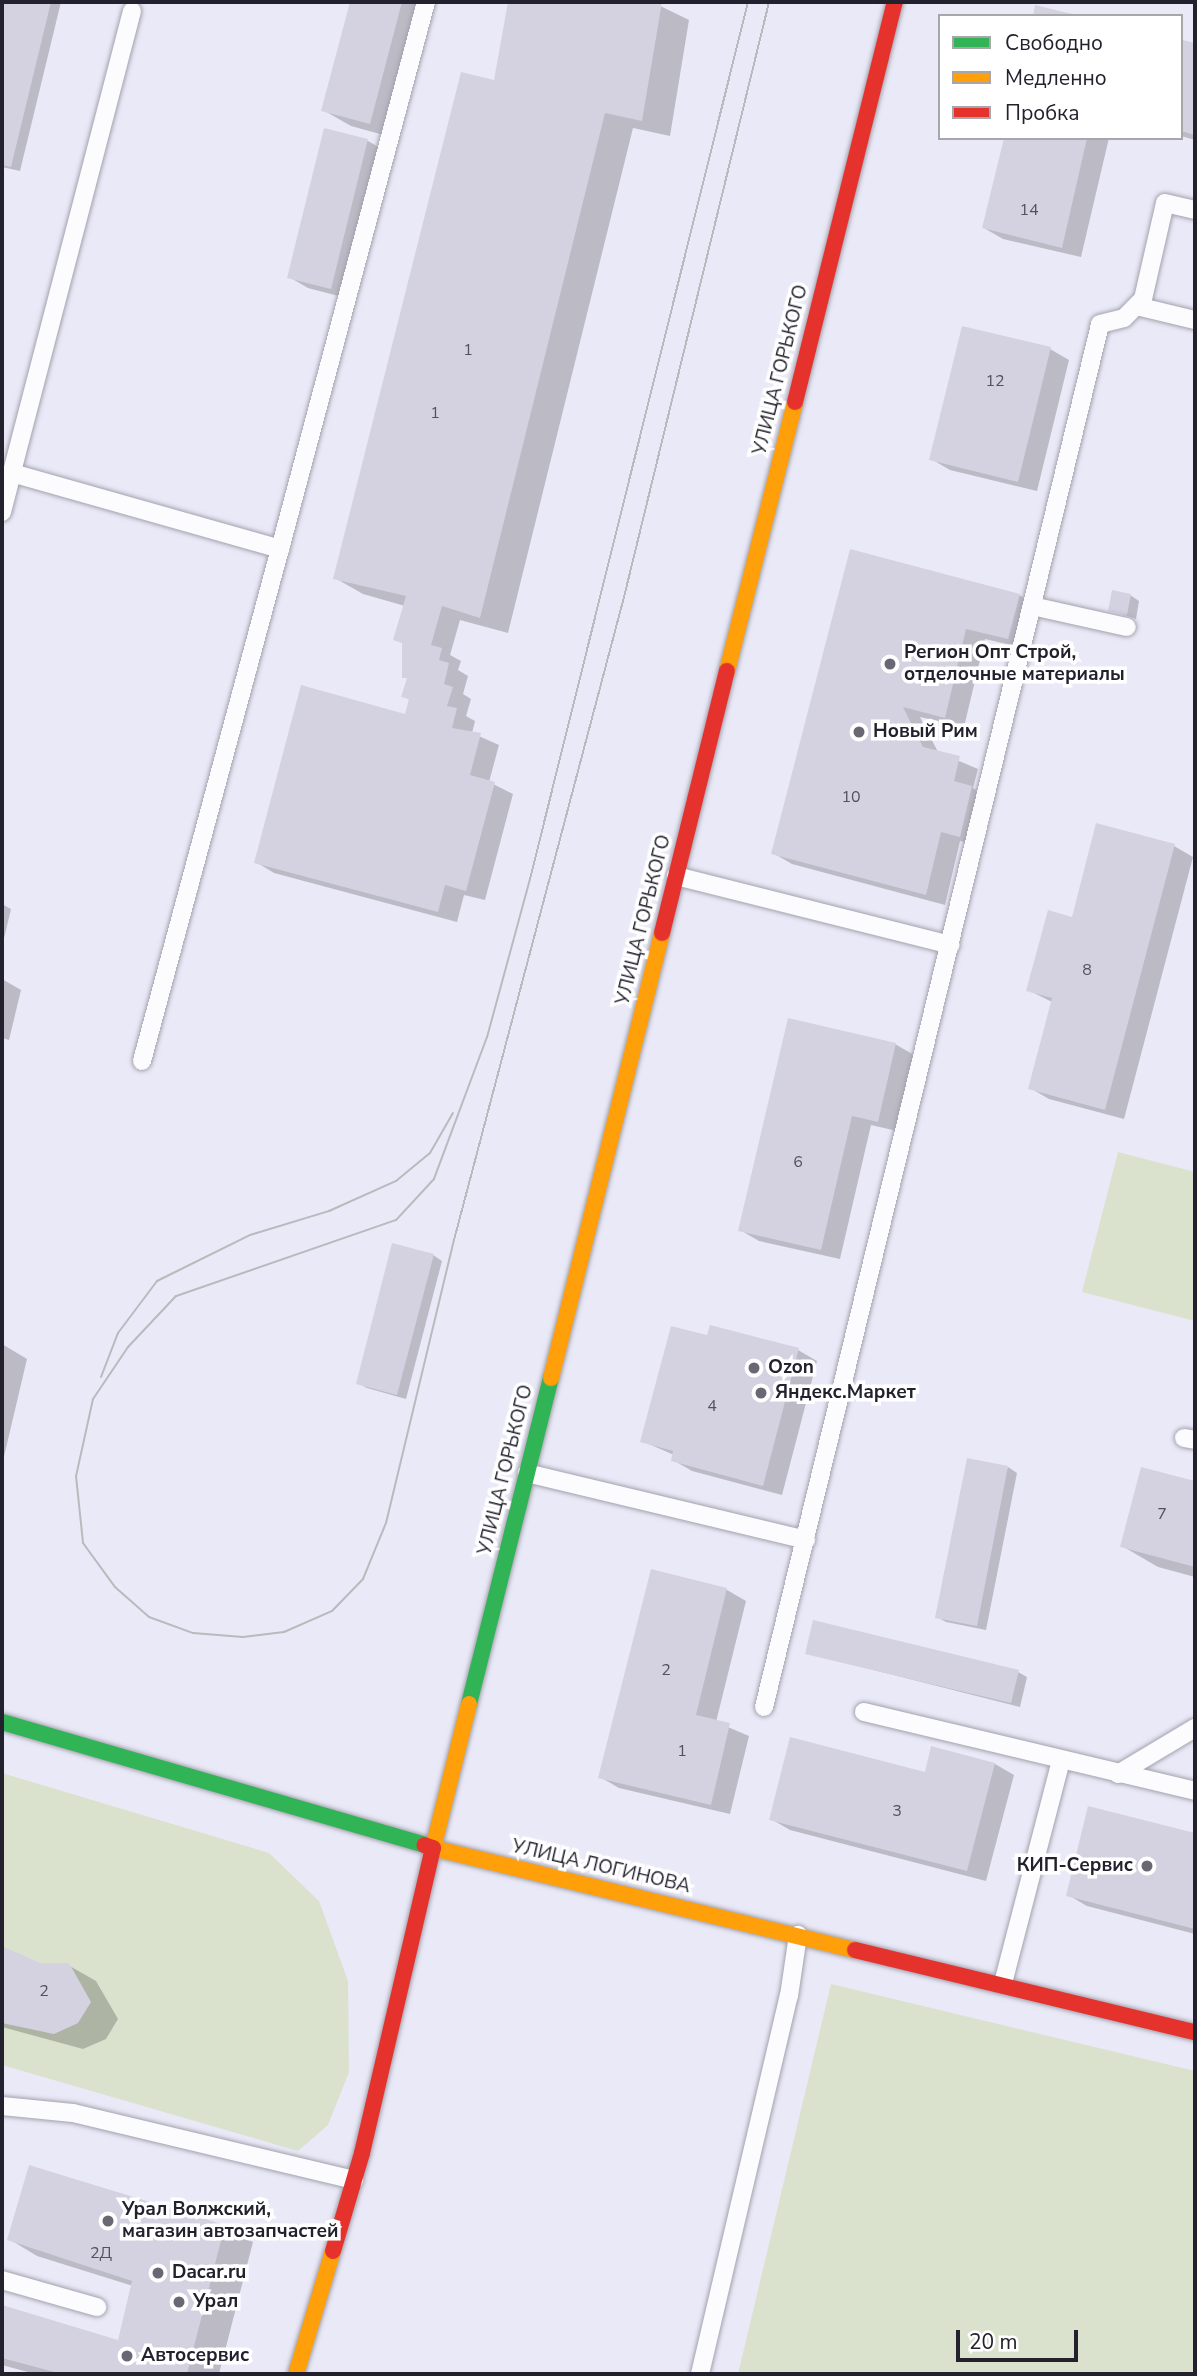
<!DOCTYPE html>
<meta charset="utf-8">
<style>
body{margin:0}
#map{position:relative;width:1197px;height:2376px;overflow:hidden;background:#eae9f7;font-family:"Nunito Sans",sans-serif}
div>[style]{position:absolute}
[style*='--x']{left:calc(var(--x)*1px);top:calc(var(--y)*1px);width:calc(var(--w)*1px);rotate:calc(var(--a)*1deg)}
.green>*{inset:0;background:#dae2cd}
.shadow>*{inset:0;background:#0003}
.building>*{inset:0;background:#d4d2e1}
.roads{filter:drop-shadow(0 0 2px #a3a2ae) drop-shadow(0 0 2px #a3a2ae)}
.lane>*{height:18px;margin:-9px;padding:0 9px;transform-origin:9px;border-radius:9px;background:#fcfcfe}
.fast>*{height:16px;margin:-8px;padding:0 8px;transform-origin:8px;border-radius:8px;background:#30b455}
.slow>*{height:16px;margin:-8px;padding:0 8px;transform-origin:8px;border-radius:8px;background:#ff9f0a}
.jam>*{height:16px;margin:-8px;padding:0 8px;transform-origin:8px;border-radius:8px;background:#e5322d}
.tram>*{height:2px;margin:-1px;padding:0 1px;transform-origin:1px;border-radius:1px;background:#bab9bd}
.dots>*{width:19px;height:19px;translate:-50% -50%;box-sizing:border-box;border:4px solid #fff;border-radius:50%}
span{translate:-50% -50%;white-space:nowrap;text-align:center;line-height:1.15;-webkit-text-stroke:7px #fff;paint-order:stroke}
.number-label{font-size:16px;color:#52515e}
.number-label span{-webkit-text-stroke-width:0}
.street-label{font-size:19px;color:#22212d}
.poi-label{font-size:19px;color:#22212d;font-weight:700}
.left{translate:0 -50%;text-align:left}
.right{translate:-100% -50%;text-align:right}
.frame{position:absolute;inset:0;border:4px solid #22212d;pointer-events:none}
.legend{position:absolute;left:938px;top:14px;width:245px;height:126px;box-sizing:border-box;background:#fff;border:2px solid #a7a6ab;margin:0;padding:9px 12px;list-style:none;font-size:21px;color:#22212d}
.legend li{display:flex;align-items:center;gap:14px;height:35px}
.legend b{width:35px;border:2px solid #a7a6ab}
.scale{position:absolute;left:956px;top:2330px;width:122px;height:32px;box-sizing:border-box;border:4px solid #22212d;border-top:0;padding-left:9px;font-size:21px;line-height:24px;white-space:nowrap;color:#22212d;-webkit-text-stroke:5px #fff;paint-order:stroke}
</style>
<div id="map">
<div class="green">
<i style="clip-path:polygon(1118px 1152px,1195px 1172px,1195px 1321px,1082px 1292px)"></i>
<i style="clip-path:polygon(2px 1773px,269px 1853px,319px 1901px,348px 1981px,349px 2072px,328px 2125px,298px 2151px,2px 2065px)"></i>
<i style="clip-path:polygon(831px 1984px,1195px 2071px,1195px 2374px,738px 2374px)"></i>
</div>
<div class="shadow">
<i style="clip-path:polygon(2px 2px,61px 2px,20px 171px,2px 167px)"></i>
<i style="clip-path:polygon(351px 2px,434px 2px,398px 139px,351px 126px,323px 110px)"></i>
<i style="clip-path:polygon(510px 2px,652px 2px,689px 20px,670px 136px,633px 128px,508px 633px,460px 620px,450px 655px,461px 661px,458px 670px,468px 676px,463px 694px,471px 699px,466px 716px,475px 721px,472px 733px,499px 745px,489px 782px,513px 794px,485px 900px,464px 895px,457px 922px,274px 873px,256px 862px,406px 716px,410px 700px,403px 696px,408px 679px,404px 677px,404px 644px,395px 639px,405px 606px,363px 594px,335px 578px,495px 82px)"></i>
<i style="clip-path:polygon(1185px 42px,1195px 45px,1195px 140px,1181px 136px)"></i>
<i style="clip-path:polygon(325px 130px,368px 141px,387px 152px,350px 299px,308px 288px,289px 277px)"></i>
<i style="clip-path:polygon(1006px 138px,1109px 138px,1081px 257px,1003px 239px,984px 228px)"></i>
<i style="clip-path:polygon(1050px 349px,1069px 360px,1037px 491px,950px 470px,931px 459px)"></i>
<i style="clip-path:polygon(851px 551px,1019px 595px,1038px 606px,1027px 649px,985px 639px,964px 727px,920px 717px,938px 752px,978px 769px,973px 788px,991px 799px,979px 846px,960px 841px,945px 905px,792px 864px,773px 853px)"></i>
<i style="clip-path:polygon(1130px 595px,1139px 601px,1136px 619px,1110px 610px)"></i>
<i style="clip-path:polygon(1174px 846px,1193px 857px,1124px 1119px,1049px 1099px,1030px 1088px,1052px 1002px,1028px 990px,1073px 919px)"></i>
<i style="clip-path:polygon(2px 904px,11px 909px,2px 947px)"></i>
<i style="clip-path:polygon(2px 979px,21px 990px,9px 1040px,2px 1038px)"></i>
<i style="clip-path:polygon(895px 1044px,914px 1055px,897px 1131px,871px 1125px,840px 1259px,759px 1241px,740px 1230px)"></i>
<i style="clip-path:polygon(433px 1255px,442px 1261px,406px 1399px,367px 1388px,358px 1383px)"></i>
<i style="clip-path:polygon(709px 1338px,798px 1350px,817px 1361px,782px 1495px,692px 1471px,673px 1460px,674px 1455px,642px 1441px)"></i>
<i style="clip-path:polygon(2px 1344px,27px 1359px,2px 1465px)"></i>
<i style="clip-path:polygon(1008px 1467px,1017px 1473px,986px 1630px,946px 1622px,937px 1617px)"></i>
<i style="clip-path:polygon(1143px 1469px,1195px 1483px,1195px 1577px,1158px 1567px,1122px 1546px)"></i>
<i style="clip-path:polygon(652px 1571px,727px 1590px,746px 1601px,716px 1722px,749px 1736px,730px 1814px,619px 1788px,600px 1777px)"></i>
<i style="clip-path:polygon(807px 1653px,1018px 1672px,1027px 1677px,1020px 1707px)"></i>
<i style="clip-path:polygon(932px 1748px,995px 1764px,1014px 1775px,986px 1881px,790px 1830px,771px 1819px,926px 1775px)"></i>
<i style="clip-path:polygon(1090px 1808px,1195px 1835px,1195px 1934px,1087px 1906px,1068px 1895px)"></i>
<i style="clip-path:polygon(2px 1947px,40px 1965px,68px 1965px,96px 1981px,118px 2019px,106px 2039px,83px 2049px,2px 2027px)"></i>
<i style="clip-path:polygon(225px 2226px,253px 2242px,219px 2374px,35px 2374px,2px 2365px,2px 2307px,119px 2343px,133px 2286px,37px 2256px,9px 2239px)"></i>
</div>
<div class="building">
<i style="clip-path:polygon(2px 2px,51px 2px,11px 167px,2px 165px)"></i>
<i style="clip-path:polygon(350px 2px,402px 2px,370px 124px,321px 111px)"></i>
<i style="clip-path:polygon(508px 2px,662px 2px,642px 121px,605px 113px,480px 618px,442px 606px,431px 645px,442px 648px,439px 660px,449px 663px,444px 684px,453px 687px,447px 706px,457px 708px,452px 728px,481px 733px,470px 775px,495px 782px,466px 891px,445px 885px,438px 912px,254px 863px,301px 685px,405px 714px,409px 699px,401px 697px,407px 678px,402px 678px,402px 643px,393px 640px,406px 596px,333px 579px,461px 72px,494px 80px)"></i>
<i style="clip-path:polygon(1035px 5px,1076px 15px,1076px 16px,1033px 16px)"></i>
<i style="clip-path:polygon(1183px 40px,1195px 43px,1195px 135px,1181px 131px)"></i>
<i style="clip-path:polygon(324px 128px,368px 139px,331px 289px,287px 278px)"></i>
<i style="clip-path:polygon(1004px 138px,1087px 138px,1062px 248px,982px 228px)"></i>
<i style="clip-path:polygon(962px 326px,1051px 347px,1018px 482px,929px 460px)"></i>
<i style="clip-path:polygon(850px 549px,1020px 594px,1008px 639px,966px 629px,945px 718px,903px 707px,923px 747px,960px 756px,954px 781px,972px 786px,960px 837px,941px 832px,926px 895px,771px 854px)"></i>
<i style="clip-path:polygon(1112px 590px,1131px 594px,1127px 615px,1108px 611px)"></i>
<i style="clip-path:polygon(1096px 823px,1175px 844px,1105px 1110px,1028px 1089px,1052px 998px,1026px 991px,1048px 910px,1072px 917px)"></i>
<i style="clip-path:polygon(788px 1018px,896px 1043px,878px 1122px,852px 1116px,821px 1250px,738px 1231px)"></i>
<i style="clip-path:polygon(392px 1243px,434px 1254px,397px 1395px,356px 1384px)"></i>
<i style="clip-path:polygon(710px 1325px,799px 1348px,763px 1486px,671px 1461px,673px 1451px,640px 1442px,671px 1326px,707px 1335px)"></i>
<i style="clip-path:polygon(967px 1458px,1008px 1466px,977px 1626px,935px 1618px)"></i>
<i style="clip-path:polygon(1141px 1467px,1195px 1481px,1195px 1567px,1120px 1547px)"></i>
<i style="clip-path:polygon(651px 1569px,727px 1588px,696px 1715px,730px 1723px,711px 1805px,598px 1778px)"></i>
<i style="clip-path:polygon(813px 1620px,1019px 1670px,1011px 1703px,805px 1654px)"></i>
<i style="clip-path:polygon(790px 1737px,925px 1772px,931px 1746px,995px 1763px,967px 1871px,769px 1820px)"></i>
<i style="clip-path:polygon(1088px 1806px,1195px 1833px,1195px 1929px,1066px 1896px)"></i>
<i style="clip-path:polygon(2px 1946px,40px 1963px,69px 1963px,91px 2002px,78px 2023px,54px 2034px,2px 2023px)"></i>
<i style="clip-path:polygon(29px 2165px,225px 2225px,187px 2374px,62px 2374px,2px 2358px,2px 2305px,118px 2340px,132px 2281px,7px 2240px)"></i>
</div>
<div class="roads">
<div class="lane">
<i style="--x:132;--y:11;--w:477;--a:104.6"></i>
<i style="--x:12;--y:473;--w:279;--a:15.8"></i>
<i style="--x:280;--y:549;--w:566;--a:-75.06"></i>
<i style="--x:1137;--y:306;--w:60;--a:13.6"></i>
<i style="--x:2;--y:512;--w:40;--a:-75.6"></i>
<i style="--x:1032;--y:606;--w:97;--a:12.5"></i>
<i style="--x:676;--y:876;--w:283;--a:14.1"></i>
<i style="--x:142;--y:1061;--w:530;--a:-74.92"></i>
<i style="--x:1184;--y:1438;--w:11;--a:10"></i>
<i style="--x:527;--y:1473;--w:287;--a:13.5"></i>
<i style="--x:764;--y:1707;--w:1423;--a:-76.34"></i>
<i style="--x:1100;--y:324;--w:25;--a:-14"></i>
<i style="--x:1124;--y:318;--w:27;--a:-45"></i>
<i style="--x:1143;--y:299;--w:98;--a:-77.1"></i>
<i style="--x:1165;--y:203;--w:31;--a:13"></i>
<i style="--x:864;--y:1712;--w:340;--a:13.4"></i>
<i style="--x:1118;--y:1774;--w:90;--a:-30.9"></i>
<i style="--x:1003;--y:1983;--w:230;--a:-75.4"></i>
<i style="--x:2;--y:2106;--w:71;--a:5.6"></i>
<i style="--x:73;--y:2113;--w:289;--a:13.4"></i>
<i style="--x:2;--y:2280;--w:99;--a:15.9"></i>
<i style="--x:700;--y:2374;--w:388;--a:-76.8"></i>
<i style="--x:789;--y:1996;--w:62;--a:-81.6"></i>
</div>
<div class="fast">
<i style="--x:469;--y:1704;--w:336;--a:-75.9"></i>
<i style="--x:2;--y:1722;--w:440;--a:16.2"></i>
</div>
<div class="slow">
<i style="--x:727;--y:671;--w:277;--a:-75.8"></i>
<i style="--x:551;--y:1378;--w:459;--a:-76"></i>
<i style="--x:469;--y:1704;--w:148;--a:104"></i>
<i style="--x:433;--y:1848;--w:434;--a:13.6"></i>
<i style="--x:296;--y:2374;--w:128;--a:-73.3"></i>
</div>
<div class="jam">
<i style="--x:795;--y:402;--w:412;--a:-76"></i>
<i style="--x:662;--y:933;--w:270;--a:-76.1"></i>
<i style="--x:855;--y:1950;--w:350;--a:13.6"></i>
<i style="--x:333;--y:2251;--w:102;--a:-73.5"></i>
<i style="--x:362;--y:2153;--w:313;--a:-76.9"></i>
<i style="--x:433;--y:1848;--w:9;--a:-162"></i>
</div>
</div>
<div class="tram">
<i style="--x:748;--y:2;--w:904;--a:103.96"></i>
<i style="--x:530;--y:879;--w:164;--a:105.2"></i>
<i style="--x:487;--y:1037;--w:152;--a:110.5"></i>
<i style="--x:434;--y:1179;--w:56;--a:132.8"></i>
<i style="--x:396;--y:1220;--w:233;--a:160.9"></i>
<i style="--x:176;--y:1296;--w:70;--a:133.3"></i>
<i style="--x:128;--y:1347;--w:63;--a:123.9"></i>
<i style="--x:93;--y:1399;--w:79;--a:102.4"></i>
<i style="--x:76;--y:1476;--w:67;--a:84"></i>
<i style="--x:83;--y:1543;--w:54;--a:54"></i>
<i style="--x:115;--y:1587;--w:45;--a:41.4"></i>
<i style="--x:149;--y:1617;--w:47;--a:20"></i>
<i style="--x:193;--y:1633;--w:50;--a:4.6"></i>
<i style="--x:243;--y:1637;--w:41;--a:-7"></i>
<i style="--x:284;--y:1632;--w:52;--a:-23.6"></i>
<i style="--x:332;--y:1611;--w:45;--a:-45.9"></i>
<i style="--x:363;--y:1579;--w:61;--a:-67.7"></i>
<i style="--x:386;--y:1523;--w:291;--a:-76.5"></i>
<i style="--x:454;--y:1240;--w:665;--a:-75.19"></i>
<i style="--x:624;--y:597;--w:612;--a:-76.3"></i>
<i style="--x:101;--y:1377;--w:47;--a:-68.9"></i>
<i style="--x:118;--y:1333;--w:65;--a:-53.1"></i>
<i style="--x:157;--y:1281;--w:104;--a:-26.3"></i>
<i style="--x:250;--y:1235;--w:83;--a:-16.9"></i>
<i style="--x:329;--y:1211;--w:73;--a:-24.1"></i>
<i style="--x:396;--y:1181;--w:44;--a:-39.5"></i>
<i style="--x:430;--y:1153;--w:46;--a:-60.1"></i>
</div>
<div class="dots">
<i style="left:890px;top:664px;background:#686774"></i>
<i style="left:859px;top:732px;background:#686774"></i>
<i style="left:754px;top:1368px;background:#686774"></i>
<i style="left:761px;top:1393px;background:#686774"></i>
<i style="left:1147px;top:1866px;background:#686774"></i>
<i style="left:108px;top:2221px;background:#686774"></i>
<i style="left:158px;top:2273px;background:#686774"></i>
<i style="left:179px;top:2302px;background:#686774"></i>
<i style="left:127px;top:2356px;background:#686774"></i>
</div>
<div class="number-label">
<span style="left:1029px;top:210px">14</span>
<span style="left:468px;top:350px">1</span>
<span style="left:995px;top:381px">12</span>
<span style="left:435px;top:413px">1</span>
<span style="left:851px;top:797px">10</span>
<span style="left:1087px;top:970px">8</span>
<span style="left:798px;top:1162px">6</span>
<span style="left:712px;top:1406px">4</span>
<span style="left:1162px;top:1514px">7</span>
<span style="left:666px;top:1670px">2</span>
<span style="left:682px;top:1751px">1</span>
<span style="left:897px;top:1811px">3</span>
<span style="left:44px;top:1991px">2</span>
<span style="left:101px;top:2253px">2Д</span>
</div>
<div class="street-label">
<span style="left:781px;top:370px;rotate:-76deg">УЛИЦА ГОРЬКОГО</span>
<span style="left:644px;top:920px;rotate:-76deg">УЛИЦА ГОРЬКОГО</span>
<span style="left:506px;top:1470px;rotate:-76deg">УЛИЦА ГОРЬКОГО</span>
<span style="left:601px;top:1867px;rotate:13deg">УЛИЦА ЛОГИНОВА</span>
</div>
<div class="poi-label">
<span class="left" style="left:904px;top:664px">Регион Опт Строй,<br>отделочные материалы</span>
<span class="left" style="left:873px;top:732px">Новый Рим</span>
<span class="left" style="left:768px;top:1368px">Ozon</span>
<span class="left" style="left:775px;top:1393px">Яндекс.Маркет</span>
<span class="right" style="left:1133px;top:1866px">КИП-Сервис</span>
<span class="left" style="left:122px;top:2221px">Урал Волжский,<br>магазин автозапчастей</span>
<span class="left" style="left:172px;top:2273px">Dacar.ru</span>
<span class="left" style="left:193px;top:2302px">Урал</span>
<span class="left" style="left:141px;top:2356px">Автосервис</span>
</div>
<div class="frame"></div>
<ul class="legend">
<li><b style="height:9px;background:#30b455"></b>Свободно</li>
<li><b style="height:9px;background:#ff9f0a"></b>Медленно</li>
<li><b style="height:9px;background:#e5322d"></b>Пробка</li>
</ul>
<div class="scale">20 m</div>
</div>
